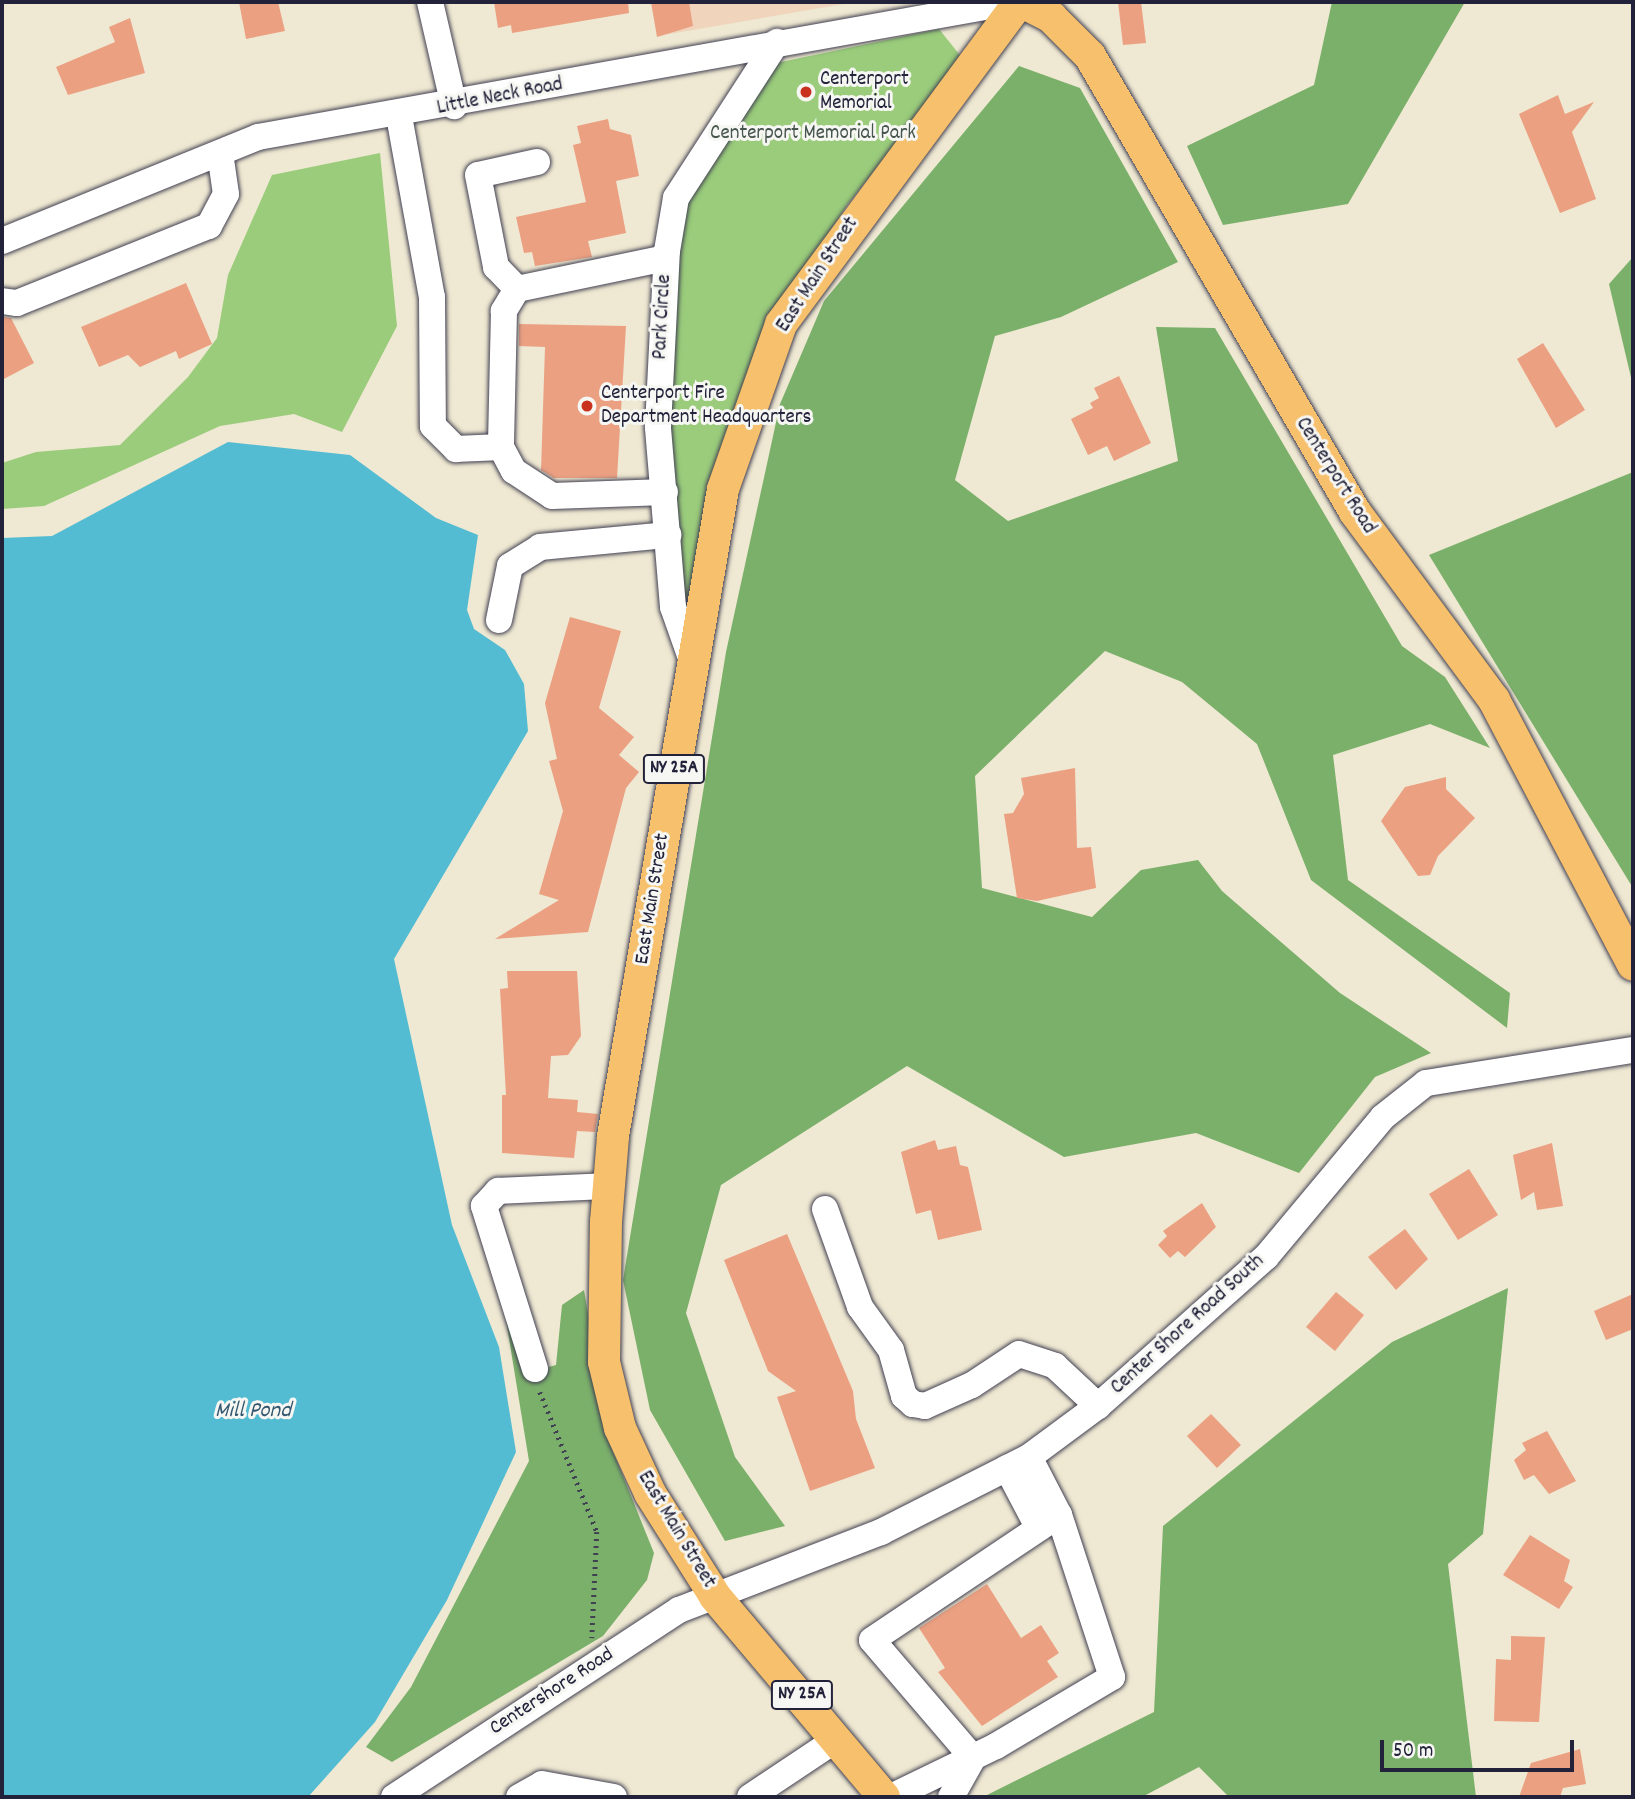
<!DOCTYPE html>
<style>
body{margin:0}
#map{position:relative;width:1635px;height:1799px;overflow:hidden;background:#efe8d2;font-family:Dekko,sans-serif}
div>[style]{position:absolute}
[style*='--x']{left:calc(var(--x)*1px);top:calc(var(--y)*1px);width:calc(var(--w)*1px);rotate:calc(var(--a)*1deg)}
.built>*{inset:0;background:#f0d5bc}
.green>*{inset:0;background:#9acc7b}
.forest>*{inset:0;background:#7bb06b}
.water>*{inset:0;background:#54bcd2}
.building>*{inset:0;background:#eba082}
.path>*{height:4.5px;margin-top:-2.25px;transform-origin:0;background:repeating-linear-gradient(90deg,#414052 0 2px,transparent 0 7px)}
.roads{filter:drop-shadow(0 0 2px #414052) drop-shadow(0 0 2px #414052)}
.minor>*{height:26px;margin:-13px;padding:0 13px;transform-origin:13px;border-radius:13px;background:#fff}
.major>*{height:32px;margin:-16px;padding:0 16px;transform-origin:16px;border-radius:16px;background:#f7c06c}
.dots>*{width:19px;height:19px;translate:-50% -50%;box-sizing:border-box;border:4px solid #f6f6f2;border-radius:50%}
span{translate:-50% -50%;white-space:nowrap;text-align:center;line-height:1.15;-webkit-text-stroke:6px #f6f6f2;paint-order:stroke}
.shield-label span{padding:2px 5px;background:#f6f6f2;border:2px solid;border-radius:5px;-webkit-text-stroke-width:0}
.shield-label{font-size:19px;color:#22223b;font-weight:700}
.poi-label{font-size:21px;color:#22223b}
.left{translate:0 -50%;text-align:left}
.street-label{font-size:21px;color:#22223b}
.park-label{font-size:21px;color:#46554e}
.water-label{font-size:23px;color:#345870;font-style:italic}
.frame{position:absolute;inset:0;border:4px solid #22223b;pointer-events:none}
.scale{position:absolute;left:1380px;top:1740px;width:194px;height:32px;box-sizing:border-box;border:4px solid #22223b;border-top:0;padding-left:9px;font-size:21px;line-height:24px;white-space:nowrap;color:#22223b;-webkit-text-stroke:5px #f6f6f2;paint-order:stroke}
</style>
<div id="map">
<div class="built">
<i style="clip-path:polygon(651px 2px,855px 2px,658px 36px)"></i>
</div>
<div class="green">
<i style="clip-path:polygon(939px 29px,963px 59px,847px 205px,777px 313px,690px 635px,665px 432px,682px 206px,776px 63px)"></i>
<i style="clip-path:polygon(380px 153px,397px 326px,342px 432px,294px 414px,220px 426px,44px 506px,2px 509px,2px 463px,36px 452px,120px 445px,188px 377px,217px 338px,228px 275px,272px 175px)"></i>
</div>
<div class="forest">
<i style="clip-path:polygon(1332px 2px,1465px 2px,1348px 204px,1223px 225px,1187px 146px,1314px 85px)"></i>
<i style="clip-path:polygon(1019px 66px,1080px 88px,1178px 262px,1061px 317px,995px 336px,955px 480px,1008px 521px,1178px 461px,1156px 327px,1215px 328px,1402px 646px,1445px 677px,1490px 748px,1430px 724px,1333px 755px,1348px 880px,1510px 993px,1507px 1028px,1311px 880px,1257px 744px,1182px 682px,1105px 651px,975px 776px,982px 888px,1092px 917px,1141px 870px,1198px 860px,1222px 891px,1340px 993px,1431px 1053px,1375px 1077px,1299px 1173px,1196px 1133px,1064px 1157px,907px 1066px,721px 1185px,686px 1313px,735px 1457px,785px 1526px,725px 1541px,650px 1410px,623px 1280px,726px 652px,780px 404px,824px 301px)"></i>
<i style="clip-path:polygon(1633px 257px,1633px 386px,1609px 284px)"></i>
<i style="clip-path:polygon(1633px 472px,1633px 888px,1429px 555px)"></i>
<i style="clip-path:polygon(1508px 1288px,1483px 1534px,1448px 1564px,1476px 1797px,1229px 1797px,1199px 1767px,1142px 1797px,983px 1797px,1154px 1712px,1163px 1526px,1392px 1342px)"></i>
<i style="clip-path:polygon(584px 1290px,610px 1444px,654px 1553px,647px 1580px,603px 1636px,392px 1762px,366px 1747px,411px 1687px,529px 1461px,503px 1302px,530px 1372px,556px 1365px,562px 1305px)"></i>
</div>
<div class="water">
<i style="clip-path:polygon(228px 442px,350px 455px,436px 518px,478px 535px,467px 610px,474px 629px,505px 650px,524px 684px,528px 731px,394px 959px,452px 1225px,499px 1347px,516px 1452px,447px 1600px,375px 1722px,308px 1797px,2px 1797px,2px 538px,52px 536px)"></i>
</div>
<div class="building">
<i style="clip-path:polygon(239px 2px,278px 2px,285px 31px,246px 39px)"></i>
<i style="clip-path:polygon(494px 2px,628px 2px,629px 13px,512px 33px,511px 25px,498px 28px)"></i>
<i style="clip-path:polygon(651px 2px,689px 2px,693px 26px,657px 37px)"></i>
<i style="clip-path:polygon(1118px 2px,1141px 2px,1146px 43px,1123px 45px)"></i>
<i style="clip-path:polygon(130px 18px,145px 73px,68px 95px,56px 67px,115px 42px,109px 27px)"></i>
<i style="clip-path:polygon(1558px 95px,1565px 114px,1594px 102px,1572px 132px,1596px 199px,1560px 213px,1519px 114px)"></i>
<i style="clip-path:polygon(608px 119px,610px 129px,631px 135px,639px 176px,616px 181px,626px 233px,588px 241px,592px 257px,535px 266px,532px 252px,524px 253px,516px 217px,586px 202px,573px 145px,581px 143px,577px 126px)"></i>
<i style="clip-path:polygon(186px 283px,212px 344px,179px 359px,176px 351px,140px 367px,128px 355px,99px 367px,81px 327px)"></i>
<i style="clip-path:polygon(2px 317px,11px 318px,34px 363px,2px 380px)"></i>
<i style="clip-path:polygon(519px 324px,626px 326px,617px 478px,554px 478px,541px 470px,545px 347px,519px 346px)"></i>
<i style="clip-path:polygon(1543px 343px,1585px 410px,1556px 428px,1517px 359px)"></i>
<i style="clip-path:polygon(1119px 376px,1151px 443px,1114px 461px,1107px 446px,1088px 455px,1071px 419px,1093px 408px,1090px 403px,1099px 398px,1094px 388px)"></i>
<i style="clip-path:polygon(570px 617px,621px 631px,599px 708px,634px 737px,619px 755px,639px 772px,626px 788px,588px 932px,495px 939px,559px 900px,539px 894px,563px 811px,549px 761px,557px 759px,545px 703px)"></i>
<i style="clip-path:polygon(1075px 768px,1077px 848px,1091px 847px,1096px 888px,1037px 901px,1017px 898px,1004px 814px,1013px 813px,1024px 794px,1021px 778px)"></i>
<i style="clip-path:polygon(1446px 777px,1446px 789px,1475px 818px,1438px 856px,1430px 875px,1418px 876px,1381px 821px,1405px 787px)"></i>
<i style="clip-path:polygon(507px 971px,577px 971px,581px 1036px,568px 1055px,551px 1056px,548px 1098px,578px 1100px,577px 1112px,598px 1114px,595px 1132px,577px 1131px,574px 1158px,502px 1153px,502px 1095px,506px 1095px,500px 989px,508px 988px)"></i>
<i style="clip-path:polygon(935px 1140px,938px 1150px,956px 1146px,960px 1165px,968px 1167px,982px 1230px,938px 1240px,931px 1210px,916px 1214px,901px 1152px)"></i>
<i style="clip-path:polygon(1552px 1143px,1563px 1206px,1537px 1210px,1534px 1192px,1521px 1200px,1513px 1155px)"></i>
<i style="clip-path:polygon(1469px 1169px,1498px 1215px,1458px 1240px,1429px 1194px)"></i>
<i style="clip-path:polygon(1202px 1203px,1216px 1227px,1185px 1257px,1178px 1251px,1170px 1258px,1158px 1245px,1167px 1236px,1163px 1231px)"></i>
<i style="clip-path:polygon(1405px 1229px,1428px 1259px,1396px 1290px,1368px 1257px)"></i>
<i style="clip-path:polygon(787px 1234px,853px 1391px,856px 1419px,875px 1468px,810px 1491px,777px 1397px,796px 1391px,768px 1371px,724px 1260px)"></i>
<i style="clip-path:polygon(1336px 1292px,1364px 1315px,1335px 1351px,1306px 1327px)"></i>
<i style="clip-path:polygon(1633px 1294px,1633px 1329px,1606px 1340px,1594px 1311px)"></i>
<i style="clip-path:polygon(1211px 1414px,1241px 1445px,1217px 1468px,1187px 1436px)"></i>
<i style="clip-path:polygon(1547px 1431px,1576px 1481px,1549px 1494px,1534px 1475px,1524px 1480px,1514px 1460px,1526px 1450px,1522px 1443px)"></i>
<i style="clip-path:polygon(1530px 1535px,1570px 1560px,1564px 1581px,1573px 1587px,1559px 1609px,1503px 1575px)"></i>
<i style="clip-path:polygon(987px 1584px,1021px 1638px,1041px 1625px,1059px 1653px,1047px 1661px,1058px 1677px,982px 1726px,938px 1672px,945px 1668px,919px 1628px)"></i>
<i style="clip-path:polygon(1511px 1636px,1545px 1637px,1539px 1722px,1494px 1721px,1496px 1659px,1511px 1660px)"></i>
<i style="clip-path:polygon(1580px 1749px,1586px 1784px,1563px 1788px,1560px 1797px,1519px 1797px,1531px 1763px)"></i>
</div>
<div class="path">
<i style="--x:540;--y:1392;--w:151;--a:67.8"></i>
<i style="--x:597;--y:1532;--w:106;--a:92.7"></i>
</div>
<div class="roads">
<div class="minor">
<i style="--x:430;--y:2;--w:107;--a:77"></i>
<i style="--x:399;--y:116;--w:184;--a:79.7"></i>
<i style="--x:432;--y:297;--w:129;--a:89.6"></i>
<i style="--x:433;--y:426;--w:33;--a:45"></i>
<i style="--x:456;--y:449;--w:45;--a:-2.5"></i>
<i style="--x:537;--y:162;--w:60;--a:167.6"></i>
<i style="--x:478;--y:175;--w:94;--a:78.9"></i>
<i style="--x:496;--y:267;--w:30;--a:46"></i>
<i style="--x:517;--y:289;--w:152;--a:-11.8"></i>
<i style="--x:2;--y:241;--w:276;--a:-22.1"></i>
<i style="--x:258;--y:137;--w:767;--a:-10.14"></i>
<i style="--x:517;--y:289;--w:26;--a:121"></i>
<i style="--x:504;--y:311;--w:136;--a:91.3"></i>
<i style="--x:501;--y:447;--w:27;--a:62"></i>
<i style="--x:514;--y:471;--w:45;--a:33.3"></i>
<i style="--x:552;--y:496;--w:113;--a:-2"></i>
<i style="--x:2;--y:301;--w:15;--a:8"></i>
<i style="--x:17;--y:303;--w:207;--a:-21.9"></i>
<i style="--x:209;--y:226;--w:36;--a:-62"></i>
<i style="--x:226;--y:194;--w:41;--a:-98.3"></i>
<i style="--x:499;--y:620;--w:55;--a:-78.5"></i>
<i style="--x:510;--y:566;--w:36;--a:-32"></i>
<i style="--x:540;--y:547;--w:129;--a:-5.4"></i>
<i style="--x:692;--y:661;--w:57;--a:-109.4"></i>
<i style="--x:673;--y:607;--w:181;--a:-94.8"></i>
<i style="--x:658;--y:427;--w:176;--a:-87.1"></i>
<i style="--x:667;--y:251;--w:54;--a:-80.4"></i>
<i style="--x:676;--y:198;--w:186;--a:-57.1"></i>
<i style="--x:825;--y:1209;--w:104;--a:70.3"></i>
<i style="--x:860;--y:1307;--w:53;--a:54.2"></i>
<i style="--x:891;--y:1350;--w:48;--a:74.2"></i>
<i style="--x:904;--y:1396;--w:12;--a:42"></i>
<i style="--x:913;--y:1404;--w:12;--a:9"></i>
<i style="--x:925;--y:1406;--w:51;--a:-24.1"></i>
<i style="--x:972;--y:1385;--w:56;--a:-33.4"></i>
<i style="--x:1019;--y:1354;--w:38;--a:18"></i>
<i style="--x:1055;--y:1366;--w:59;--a:42.9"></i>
<i style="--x:535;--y:1369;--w:171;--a:-107.4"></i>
<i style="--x:484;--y:1206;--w:21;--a:-47"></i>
<i style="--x:498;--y:1191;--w:111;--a:-2.6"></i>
<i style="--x:1007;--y:1468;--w:67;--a:62.3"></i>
<i style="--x:973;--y:1758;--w:155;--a:-130.6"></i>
<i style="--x:872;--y:1640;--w:225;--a:-33.8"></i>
<i style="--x:394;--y:1797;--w:341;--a:-33.3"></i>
<i style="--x:679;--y:1610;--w:217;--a:-21.1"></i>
<i style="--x:881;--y:1532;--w:166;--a:-26.9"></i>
<i style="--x:1029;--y:1457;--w:86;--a:-36.5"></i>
<i style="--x:1098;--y:1406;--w:225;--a:-41.6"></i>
<i style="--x:1266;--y:1257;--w:182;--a:-50.1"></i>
<i style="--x:1383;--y:1117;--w:55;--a:-38.3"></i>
<i style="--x:1426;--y:1083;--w:210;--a:-9.1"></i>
<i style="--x:519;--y:1797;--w:26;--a:-29"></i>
<i style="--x:542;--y:1784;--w:73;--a:10.2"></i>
<i style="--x:750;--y:1797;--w:105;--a:-33.7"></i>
<i style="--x:891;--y:1797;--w:117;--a:-25.9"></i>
<i style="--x:996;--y:1746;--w:135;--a:-30.7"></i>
<i style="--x:1112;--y:1677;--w:170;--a:-108.1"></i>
<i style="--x:1059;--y:1515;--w:65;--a:-117.3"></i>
<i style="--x:951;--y:1797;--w:45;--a:-60.6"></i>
</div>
<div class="major">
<i style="--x:1022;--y:2;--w:33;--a:27"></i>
<i style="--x:1051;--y:17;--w:55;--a:45"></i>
<i style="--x:1090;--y:56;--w:527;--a:59.84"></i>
<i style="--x:1355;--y:512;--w:234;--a:53.5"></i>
<i style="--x:1494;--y:700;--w:299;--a:62.3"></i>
<i style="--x:884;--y:1797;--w:263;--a:-130.1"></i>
<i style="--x:715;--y:1596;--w:122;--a:-122.3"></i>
<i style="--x:650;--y:1493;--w:72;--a:-114.8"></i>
<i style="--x:620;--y:1428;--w:68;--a:-103.6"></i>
<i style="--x:604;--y:1362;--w:140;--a:-89.2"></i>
<i style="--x:606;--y:1222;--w:86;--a:-85.3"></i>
<i style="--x:613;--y:1136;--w:656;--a:-80.35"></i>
<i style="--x:723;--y:489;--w:175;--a:-70.6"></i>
<i style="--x:781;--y:324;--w:400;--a:-53.5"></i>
</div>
</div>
<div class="dots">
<i style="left:806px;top:92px;background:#c8321e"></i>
<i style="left:587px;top:406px;background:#c8321e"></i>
</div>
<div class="shield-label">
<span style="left:674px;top:769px">NY 25A</span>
<span style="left:802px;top:1695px">NY 25A</span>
</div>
<div class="poi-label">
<span class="left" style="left:820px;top:92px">Centerport<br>Memorial</span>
<span class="left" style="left:601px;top:406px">Centerport Fire<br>Department Headquarters</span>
</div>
<div class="street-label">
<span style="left:500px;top:97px;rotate:-11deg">Little Neck Road</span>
<span style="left:818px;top:275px;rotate:-57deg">East Main Street</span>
<span style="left:663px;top:317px;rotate:-87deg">Park Circle</span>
<span style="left:1335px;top:476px;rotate:58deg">Centerport Road</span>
<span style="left:653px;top:899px;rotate:-81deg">East Main Street</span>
<span style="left:1188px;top:1325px;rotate:-42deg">Center Shore Road South</span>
<span style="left:676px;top:1530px;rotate:59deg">East Main Street</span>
<span style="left:552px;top:1692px;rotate:-33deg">Centershore Road</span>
</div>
<div class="park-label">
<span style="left:813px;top:134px">Centerport Memorial Park</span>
</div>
<div class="water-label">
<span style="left:253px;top:1412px">Mill Pond</span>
</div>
<div class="frame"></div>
<div class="scale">50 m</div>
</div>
